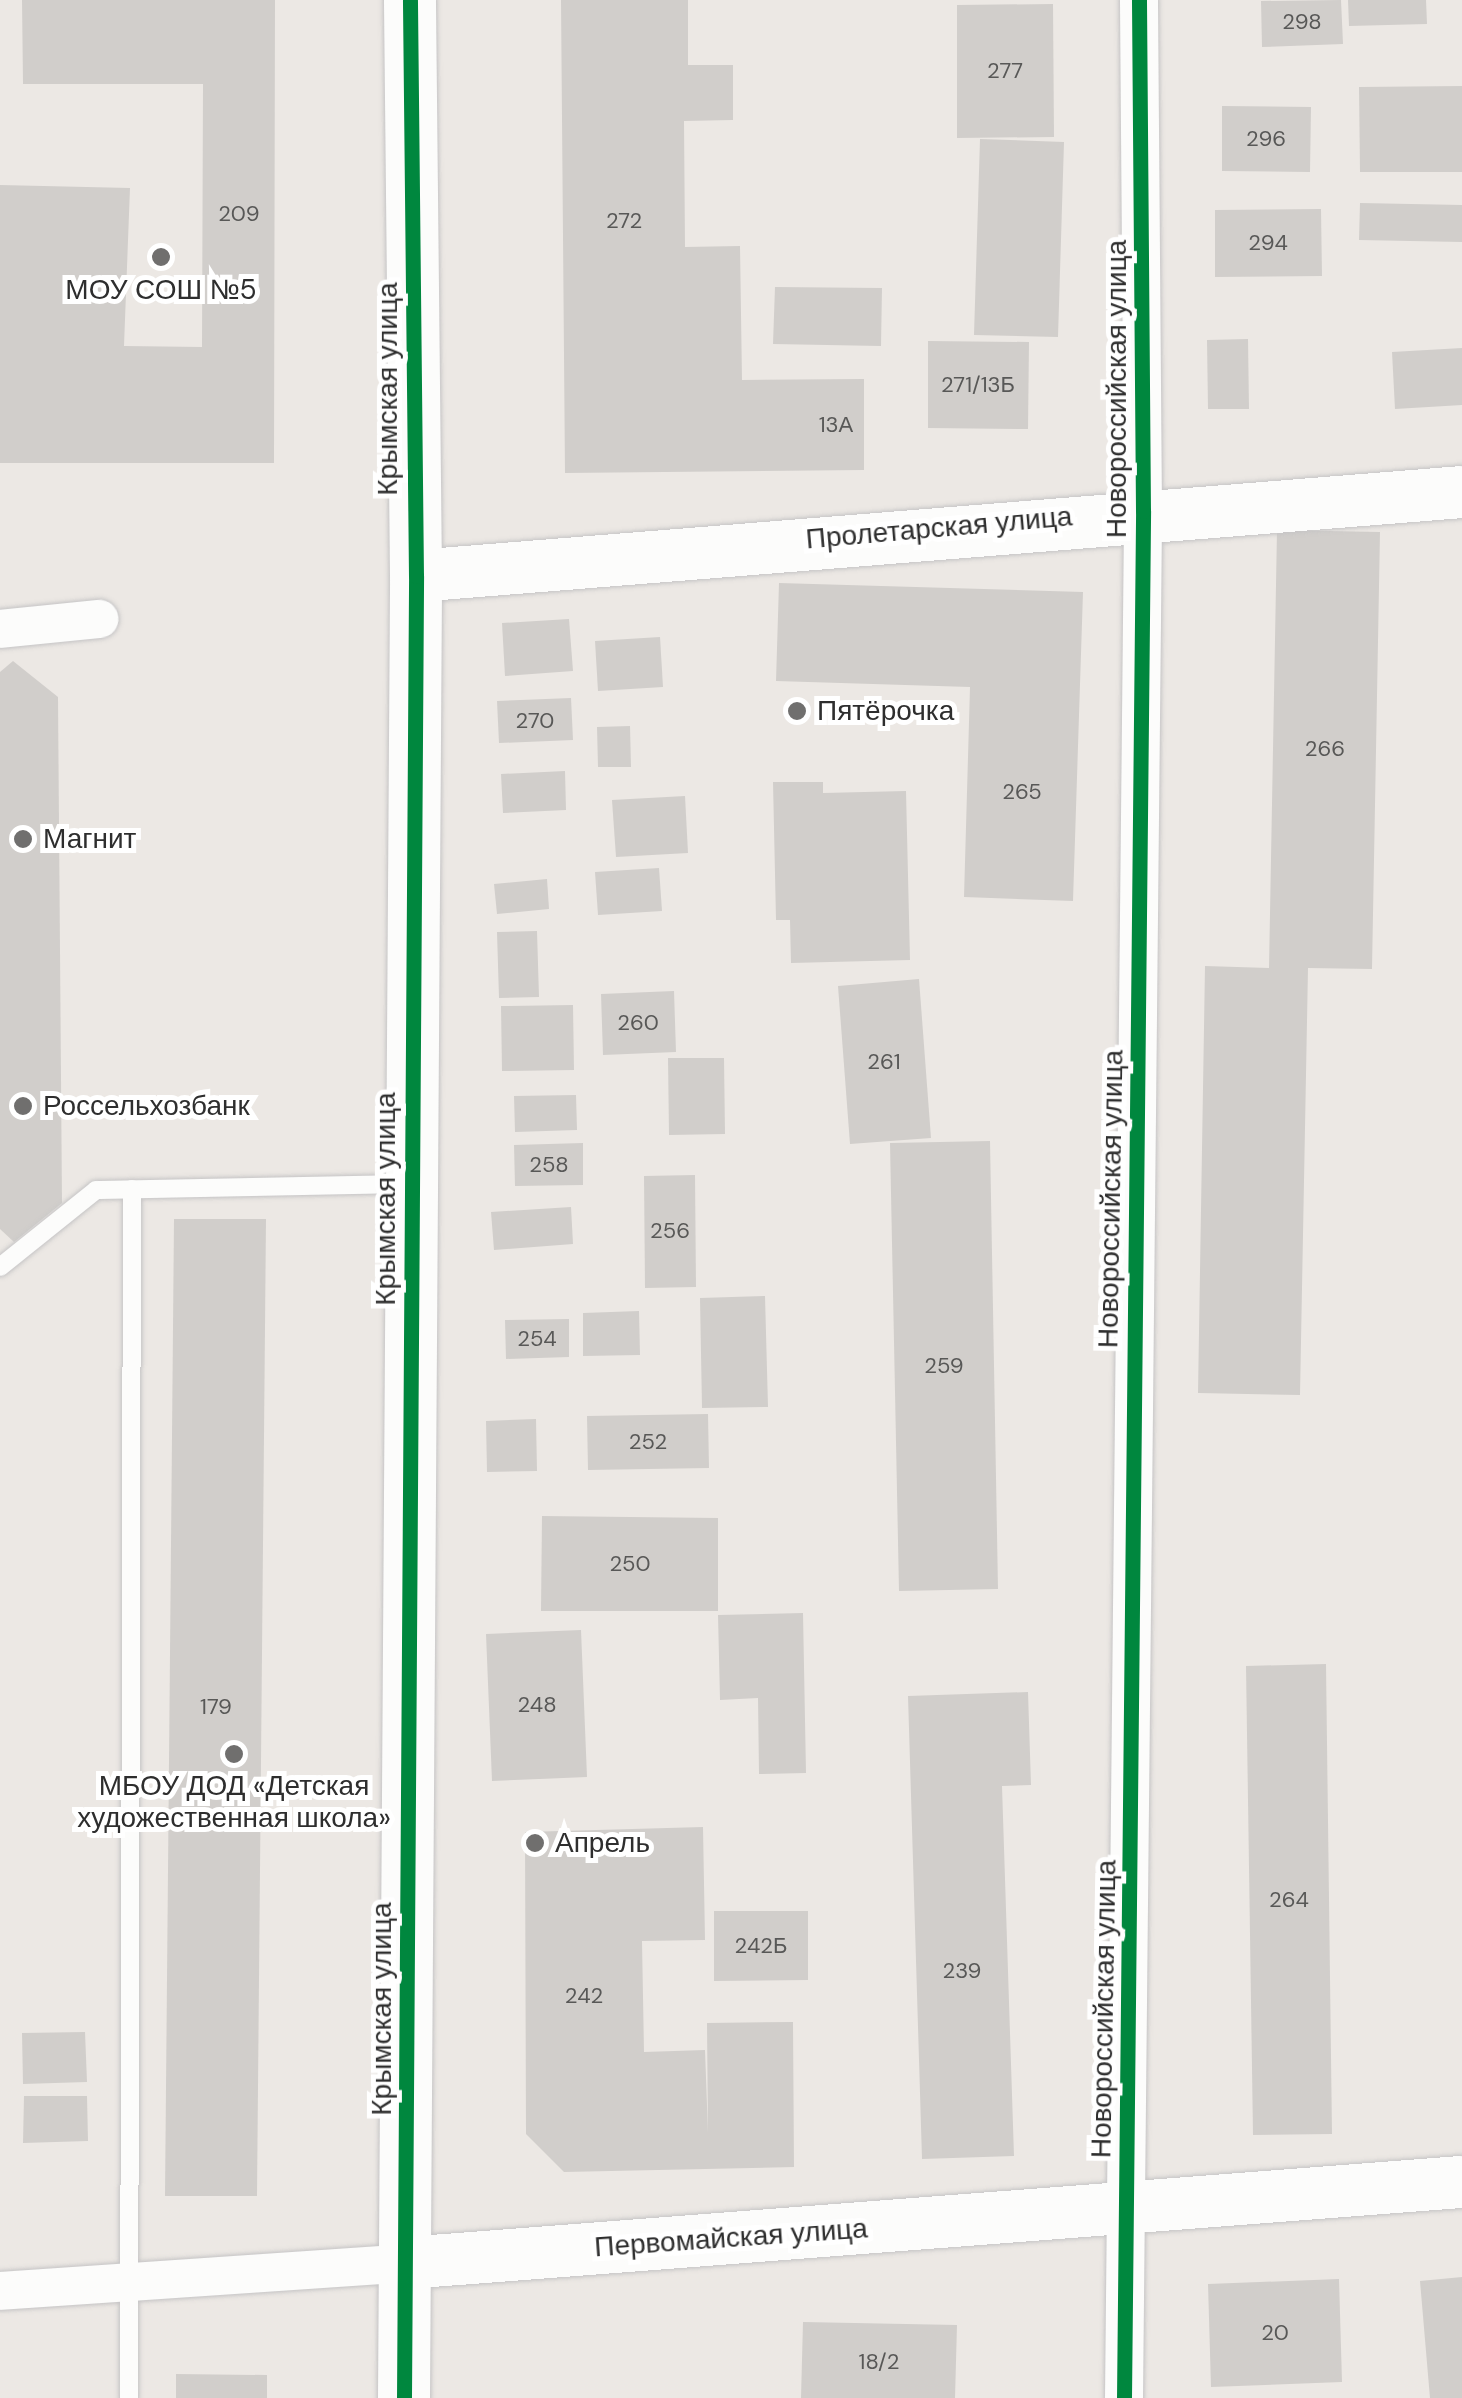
<!DOCTYPE html>
<meta charset="utf-8">
<style>
body{margin:0}
#map{position:relative;width:1462px;height:2398px;overflow:hidden;background:#ece8e4;font-family:"DM Sans",sans-serif}
div>[style]{position:absolute}
[style*='--x']{left:calc(var(--x)*1px);top:calc(var(--y)*1px);width:calc(var(--w)*1px);rotate:calc(var(--a)*1deg)}
.building>*{inset:0;background:#d1cecb}
.roads{filter:drop-shadow(0 0 2px #c5c4c5) drop-shadow(0 0 2px #c5c4c5)}
.lane>*{height:18px;margin:-9px;padding:0 9px;transform-origin:9px;border-radius:9px;background:#fcfcfb}
.street>*{height:38px;margin:-19px;padding:0 19px;transform-origin:19px;border-radius:19px;background:#fcfcfb}
.secondary>*{height:52px;margin:-26px;padding:0 26px;transform-origin:26px;border-radius:26px;background:#fcfcfb}
.cycleway>*{height:15px;margin:-7.5px;padding:0 7.5px;transform-origin:7.5px;border-radius:7.5px;background:#00873e}
.dots>*{width:28px;height:28px;translate:-50% -50%;box-sizing:border-box;border:5px solid #fff;border-radius:50%}
span{translate:-50% -50%;white-space:nowrap;text-align:center;line-height:1.15;-webkit-text-stroke:10px #fff;paint-order:stroke}
.number-label{font-size:22px;color:#585857}
.number-label span{-webkit-text-stroke-width:0}
.poi-label{font-size:28px;color:#2e2e2e}
.left{translate:0 -50%;text-align:left}
.street-label{font-size:28px;color:#2e2e2e}
</style>
<div id="map">
<div class="building">
<i style="clip-path:polygon(22px 0,275px 0,274px 463px,0 463px,0 185px,130px 188px,124px 346px,202px 347px,203px 84px,23px 84px)"></i>
<i style="clip-path:polygon(561px 0,688px 0,688px 65px,733px 65px,733px 120px,684px 121px,685px 247px,740px 246px,742px 380px,864px 379px,864px 470px,565px 473px)"></i>
<i style="clip-path:polygon(1341px 0,1343px 44px,1262px 47px,1261px 1px)"></i>
<i style="clip-path:polygon(1348px 0,1426px 0,1427px 24px,1349px 26px)"></i>
<i style="clip-path:polygon(1053px 4px,1054px 137px,957px 138px,957px 5px)"></i>
<i style="clip-path:polygon(1462px 86px,1462px 172px,1360px 172px,1359px 87px)"></i>
<i style="clip-path:polygon(1222px 106px,1311px 107px,1310px 172px,1222px 171px)"></i>
<i style="clip-path:polygon(980px 139px,1064px 142px,1058px 337px,974px 335px)"></i>
<i style="clip-path:polygon(1360px 203px,1462px 205px,1462px 242px,1359px 240px)"></i>
<i style="clip-path:polygon(1321px 209px,1322px 276px,1215px 277px,1215px 210px)"></i>
<i style="clip-path:polygon(775px 287px,882px 288px,881px 346px,773px 344px)"></i>
<i style="clip-path:polygon(1248px 339px,1249px 409px,1208px 409px,1207px 340px)"></i>
<i style="clip-path:polygon(928px 341px,1029px 342px,1028px 429px,928px 428px)"></i>
<i style="clip-path:polygon(1462px 348px,1462px 405px,1395px 409px,1392px 352px)"></i>
<i style="clip-path:polygon(1277px 530px,1380px 532px,1372px 969px,1308px 968px,1300px 1395px,1198px 1393px,1205px 966px,1269px 968px)"></i>
<i style="clip-path:polygon(779px 583px,1083px 592px,1073px 901px,964px 897px,970px 687px,776px 681px)"></i>
<i style="clip-path:polygon(569px 619px,573px 671px,505px 676px,502px 623px)"></i>
<i style="clip-path:polygon(660px 637px,663px 687px,598px 691px,595px 641px)"></i>
<i style="clip-path:polygon(13px 661px,58px 697px,62px 1203px,14px 1242px,0 1229px,0 672px)"></i>
<i style="clip-path:polygon(571px 698px,573px 740px,499px 743px,497px 701px)"></i>
<i style="clip-path:polygon(630px 726px,631px 767px,598px 767px,597px 727px)"></i>
<i style="clip-path:polygon(565px 771px,566px 810px,503px 813px,501px 774px)"></i>
<i style="clip-path:polygon(773px 782px,823px 782px,823px 793px,906px 791px,910px 960px,791px 963px,790px 920px,776px 920px)"></i>
<i style="clip-path:polygon(685px 796px,688px 853px,616px 857px,612px 800px)"></i>
<i style="clip-path:polygon(659px 868px,662px 911px,598px 915px,595px 872px)"></i>
<i style="clip-path:polygon(547px 879px,549px 909px,497px 914px,494px 884px)"></i>
<i style="clip-path:polygon(537px 931px,539px 997px,499px 998px,497px 932px)"></i>
<i style="clip-path:polygon(919px 979px,931px 1138px,850px 1144px,838px 986px)"></i>
<i style="clip-path:polygon(674px 991px,676px 1052px,603px 1055px,601px 994px)"></i>
<i style="clip-path:polygon(573px 1005px,574px 1070px,502px 1071px,501px 1006px)"></i>
<i style="clip-path:polygon(668px 1058px,724px 1058px,725px 1134px,669px 1135px)"></i>
<i style="clip-path:polygon(576px 1095px,577px 1130px,515px 1132px,514px 1096px)"></i>
<i style="clip-path:polygon(990px 1141px,998px 1589px,899px 1591px,890px 1143px)"></i>
<i style="clip-path:polygon(583px 1143px,583px 1185px,515px 1186px,514px 1145px)"></i>
<i style="clip-path:polygon(695px 1175px,696px 1287px,645px 1288px,644px 1176px)"></i>
<i style="clip-path:polygon(571px 1207px,573px 1244px,494px 1250px,491px 1212px)"></i>
<i style="clip-path:polygon(174px 1219px,266px 1219px,257px 2196px,165px 2196px)"></i>
<i style="clip-path:polygon(765px 1296px,768px 1407px,702px 1408px,700px 1298px)"></i>
<i style="clip-path:polygon(639px 1311px,640px 1355px,583px 1356px,583px 1313px)"></i>
<i style="clip-path:polygon(569px 1319px,569px 1357px,506px 1359px,505px 1320px)"></i>
<i style="clip-path:polygon(708px 1414px,709px 1468px,588px 1470px,587px 1416px)"></i>
<i style="clip-path:polygon(536px 1419px,537px 1471px,487px 1472px,486px 1421px)"></i>
<i style="clip-path:polygon(542px 1516px,718px 1518px,718px 1611px,541px 1611px)"></i>
<i style="clip-path:polygon(803px 1613px,806px 1773px,759px 1774px,758px 1698px,720px 1700px,718px 1615px)"></i>
<i style="clip-path:polygon(581px 1630px,587px 1777px,492px 1781px,486px 1634px)"></i>
<i style="clip-path:polygon(1326px 1664px,1332px 2134px,1253px 2135px,1246px 1666px)"></i>
<i style="clip-path:polygon(1028px 1692px,1031px 1785px,1002px 1786px,1014px 2156px,922px 2159px,908px 1696px)"></i>
<i style="clip-path:polygon(703px 1827px,705px 1940px,642px 1941px,644px 2052px,705px 2050px,708px 2133px,707px 2023px,793px 2022px,794px 2167px,564px 2172px,526px 2134px,525px 1832px)"></i>
<i style="clip-path:polygon(714px 1911px,808px 1911px,808px 1980px,714px 1981px)"></i>
<i style="clip-path:polygon(85px 2032px,87px 2082px,23px 2084px,22px 2033px)"></i>
<i style="clip-path:polygon(24px 2096px,87px 2096px,88px 2141px,23px 2143px)"></i>
<i style="clip-path:polygon(1462px 2277px,1462px 2398px,1430px 2398px,1420px 2281px)"></i>
<i style="clip-path:polygon(1339px 2279px,1342px 2382px,1211px 2387px,1208px 2284px)"></i>
<i style="clip-path:polygon(803px 2322px,957px 2325px,955px 2398px,801px 2398px)"></i>
<i style="clip-path:polygon(176px 2374px,267px 2375px,267px 2398px,176px 2398px)"></i>
</div>
<div class="roads">
<div class="lane">
<i style="--x:0;--y:1267;--w:123;--a:-38.7"></i>
<i style="--x:96;--y:1190;--w:312;--a:-1.1"></i>
<i style="--x:129;--y:2398;--w:1209;--a:-89.86"></i>
</div>
<div class="street">
<i style="--x:0;--y:629;--w:100;--a:-5.8"></i>
<i style="--x:0;--y:2291;--w:407;--a:-3.9"></i>
<i style="--x:1124;--y:2398;--w:1887;--a:-89.42"></i>
<i style="--x:1143;--y:511;--w:511;--a:-90.45"></i>
</div>
<div class="secondary">
<i style="--x:416;--y:576;--w:1049;--a:-4.59"></i>
<i style="--x:406;--y:2263;--w:1059;--a:-4.39"></i>
<i style="--x:404;--y:2398;--w:1822;--a:-89.62"></i>
<i style="--x:416;--y:576;--w:576;--a:-90.6"></i>
</div>
</div>
<div class="cycleway">
<i style="--x:404;--y:2398;--w:1822;--a:-89.62"></i>
<i style="--x:416;--y:576;--w:576;--a:-90.6"></i>
<i style="--x:1124;--y:2398;--w:1887;--a:-89.42"></i>
<i style="--x:1143;--y:511;--w:511;--a:-90.45"></i>
</div>
<div class="dots">
<i style="left:161px;top:257px;background:#706f6e"></i>
<i style="left:797px;top:711px;background:#706f6e"></i>
<i style="left:23px;top:839px;background:#706f6e"></i>
<i style="left:23px;top:1106px;background:#706f6e"></i>
<i style="left:234px;top:1754px;background:#706f6e"></i>
<i style="left:535px;top:1843px;background:#706f6e"></i>
</div>
<div class="number-label">
<span style="left:1302px;top:22px">298</span>
<span style="left:1005px;top:71px">277</span>
<span style="left:1266px;top:139px">296</span>
<span style="left:239px;top:214px">209</span>
<span style="left:624px;top:221px">272</span>
<span style="left:1268px;top:243px">294</span>
<span style="left:978px;top:385px">271/13Б</span>
<span style="left:836px;top:425px">13А</span>
<span style="left:535px;top:721px">270</span>
<span style="left:1325px;top:749px">266</span>
<span style="left:1022px;top:792px">265</span>
<span style="left:638px;top:1023px">260</span>
<span style="left:884px;top:1062px">261</span>
<span style="left:549px;top:1165px">258</span>
<span style="left:670px;top:1231px">256</span>
<span style="left:537px;top:1339px">254</span>
<span style="left:944px;top:1366px">259</span>
<span style="left:648px;top:1442px">252</span>
<span style="left:630px;top:1564px">250</span>
<span style="left:537px;top:1705px">248</span>
<span style="left:216px;top:1707px">179</span>
<span style="left:1289px;top:1900px">264</span>
<span style="left:761px;top:1946px">242Б</span>
<span style="left:962px;top:1971px">239</span>
<span style="left:584px;top:1996px">242</span>
<span style="left:1275px;top:2333px">20</span>
<span style="left:879px;top:2362px">18/2</span>
</div>
<div class="poi-label">
<span style="left:161px;top:290px">МОУ СОШ №5</span>
<span class="left" style="left:817px;top:711px">Пятёрочка</span>
<span class="left" style="left:43px;top:839px">Магнит</span>
<span class="left" style="left:43px;top:1106px">Россельхозбанк</span>
<span style="left:234px;top:1802px">МБОУ ДОД «Детская<br>художественная школа»</span>
<span class="left" style="left:555px;top:1843px">Апрель</span>
</div>
<div class="street-label">
<span style="left:388px;top:389px;rotate:-90deg">Крымская улица</span>
<span style="left:1117px;top:389px;rotate:-90deg">Новороссийская улица</span>
<span style="left:939px;top:528px;rotate:-5deg">Пролетарская улица</span>
<span style="left:386px;top:1199px;rotate:-90deg">Крымская улица</span>
<span style="left:1111px;top:1199px;rotate:-89deg">Новороссийская улица</span>
<span style="left:382px;top:2009px;rotate:-90deg">Крымская улица</span>
<span style="left:1104px;top:2009px;rotate:-89deg">Новороссийская улица</span>
<span style="left:731px;top:2238px;rotate:-4deg">Первомайская улица</span>
</div>
</div>
